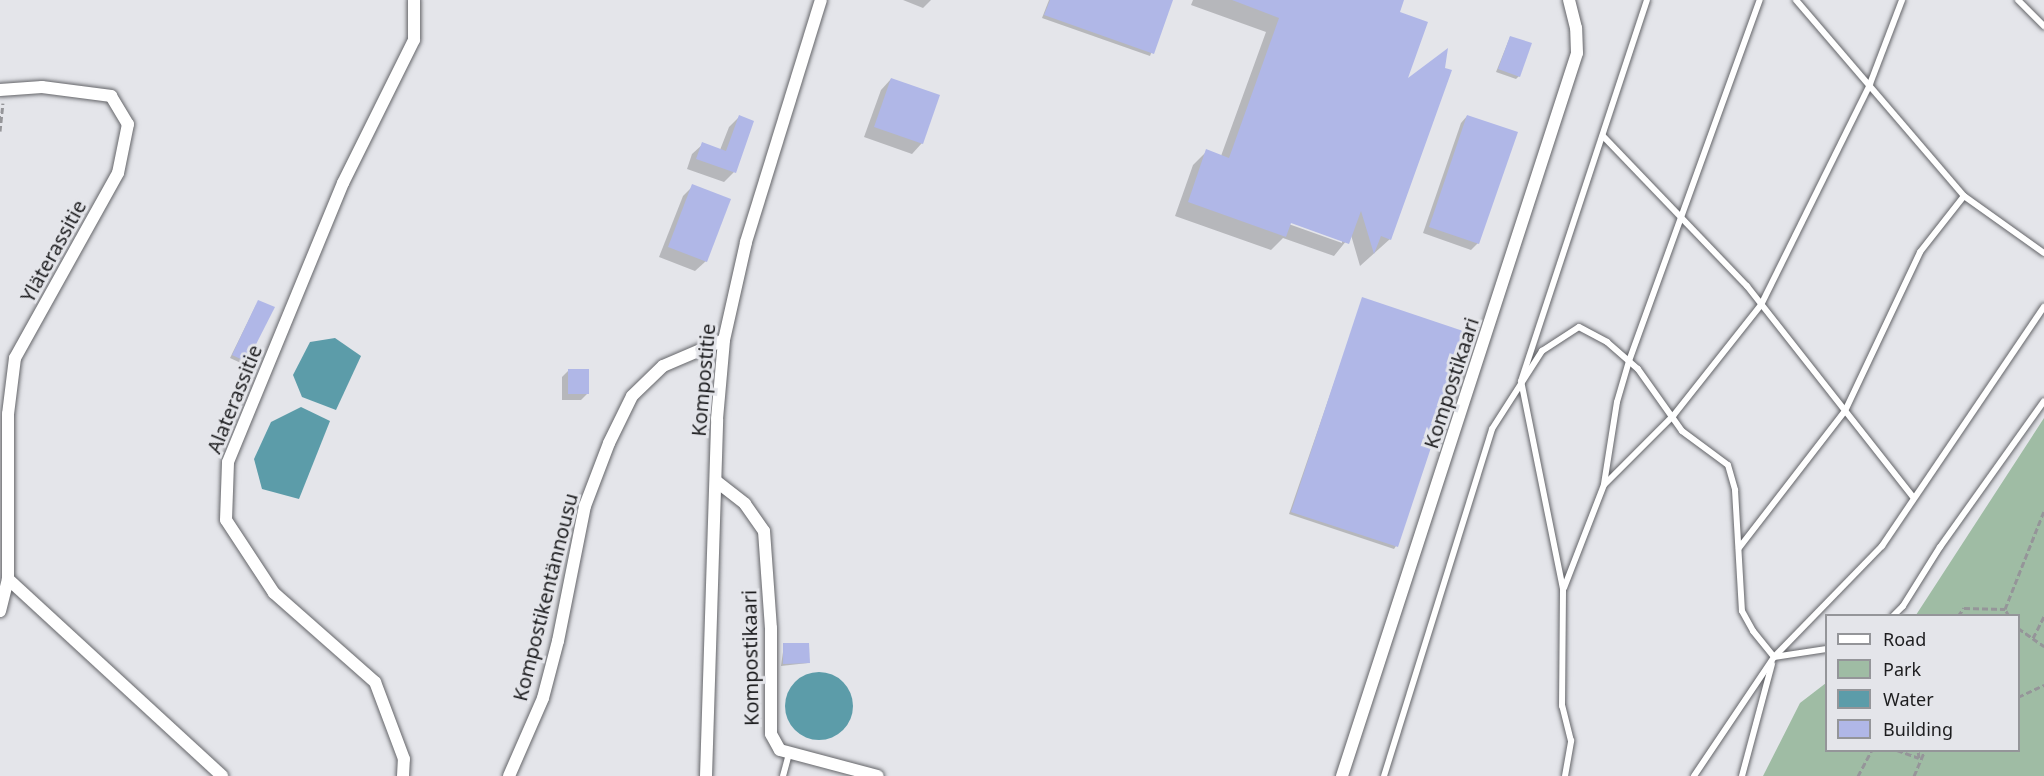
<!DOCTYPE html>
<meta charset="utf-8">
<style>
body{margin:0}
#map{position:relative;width:2044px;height:776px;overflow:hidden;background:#e4e5ea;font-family:"Noto Sans",sans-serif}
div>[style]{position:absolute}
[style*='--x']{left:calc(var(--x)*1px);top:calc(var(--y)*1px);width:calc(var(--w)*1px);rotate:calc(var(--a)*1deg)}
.green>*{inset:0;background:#9fbca4}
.water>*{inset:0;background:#5c9ca9}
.round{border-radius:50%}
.shadow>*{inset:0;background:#0003}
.building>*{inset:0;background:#b0b7e7}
.path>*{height:3px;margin-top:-1.5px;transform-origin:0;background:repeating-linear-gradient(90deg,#959599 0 6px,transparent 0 9px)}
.roads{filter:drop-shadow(0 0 2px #646569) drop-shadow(0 0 2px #646569)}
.lane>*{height:6px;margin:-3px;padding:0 3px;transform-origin:3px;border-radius:3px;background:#fff}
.street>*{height:12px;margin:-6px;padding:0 6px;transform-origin:6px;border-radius:6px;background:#fff}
span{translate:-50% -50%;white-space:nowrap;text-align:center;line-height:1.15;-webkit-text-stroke:6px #e4e5ea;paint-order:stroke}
.street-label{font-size:20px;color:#1d1d1f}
.legend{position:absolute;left:1825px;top:614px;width:195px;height:138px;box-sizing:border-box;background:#e4e5ea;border:2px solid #949599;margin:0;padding:8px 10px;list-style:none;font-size:18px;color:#1d1d1f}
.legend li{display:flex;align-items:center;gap:12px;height:30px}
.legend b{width:30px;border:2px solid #949599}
</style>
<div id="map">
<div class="green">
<i style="clip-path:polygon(2044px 418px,2044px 776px,1763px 776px,1800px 703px,1826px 683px,1826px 750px,2018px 750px,2018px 616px,1916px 615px)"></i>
</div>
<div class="water">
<i style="clip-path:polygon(335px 338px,361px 356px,336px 410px,302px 397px,293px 375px,310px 342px)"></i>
<i style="clip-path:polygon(301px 407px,330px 421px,299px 499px,262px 489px,254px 459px,271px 422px)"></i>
<i class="round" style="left:785px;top:672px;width:68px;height:68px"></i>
</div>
<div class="shadow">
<i style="clip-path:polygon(903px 0,931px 0,923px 8px)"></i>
<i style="clip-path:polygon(1049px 0,1172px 0,1150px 56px,1042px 18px)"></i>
<i style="clip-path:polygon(evenodd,1193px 0,1403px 0,1398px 13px,1405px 82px,1390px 239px,1360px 266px,1351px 235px,1334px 256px,1283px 238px,1271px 250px,1175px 216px,1193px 165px,1207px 151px,1221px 156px,1266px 32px,1191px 5px,1193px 0,1284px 219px,1342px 240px,1342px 243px,1283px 222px,1284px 219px)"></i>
<i style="clip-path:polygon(1510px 37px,1519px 76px,1516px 79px,1496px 72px)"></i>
<i style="clip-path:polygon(891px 79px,922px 143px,912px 154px,864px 137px,881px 90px)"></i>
<i style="clip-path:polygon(1467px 116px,1478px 243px,1471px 250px,1423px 233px,1461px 123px)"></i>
<i style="clip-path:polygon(739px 117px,734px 172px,724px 182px,687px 169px,692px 154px,703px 144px,720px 150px,729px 127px)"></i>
<i style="clip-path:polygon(693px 186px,706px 261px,695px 271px,659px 257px,683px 196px)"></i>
<i style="clip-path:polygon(1363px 299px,1396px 546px,1394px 549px,1289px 514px)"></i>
<i style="clip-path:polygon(256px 305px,273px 307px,243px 364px,230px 358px)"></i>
<i style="clip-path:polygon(568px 371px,588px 393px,581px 400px,562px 400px,562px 377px)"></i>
<i style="clip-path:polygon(784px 645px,808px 663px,781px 666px)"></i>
</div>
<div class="building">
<i style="clip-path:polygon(1050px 0,1173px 0,1154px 54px,1044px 15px)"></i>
<i style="clip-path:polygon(1232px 0,1404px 0,1400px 12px,1428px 22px,1408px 78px,1448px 48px,1445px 68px,1452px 70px,1391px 240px,1381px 236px,1374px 254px,1361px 211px,1349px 244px,1291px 223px,1286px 237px,1188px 202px,1206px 149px,1229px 158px,1279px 18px)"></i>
<i style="clip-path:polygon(1510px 36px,1532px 43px,1520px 77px,1498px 69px)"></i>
<i style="clip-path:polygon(891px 78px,940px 95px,923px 144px,874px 127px)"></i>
<i style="clip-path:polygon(739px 115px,754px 121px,736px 173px,696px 159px,702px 142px,726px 151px)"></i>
<i style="clip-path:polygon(1467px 115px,1518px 132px,1479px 244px,1429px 227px)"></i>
<i style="clip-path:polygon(692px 184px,731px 199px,707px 262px,668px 247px)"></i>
<i style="clip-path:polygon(1362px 297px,1469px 333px,1398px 547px,1291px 512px)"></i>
<i style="clip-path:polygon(258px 300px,275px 307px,247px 362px,232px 355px)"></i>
<i style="clip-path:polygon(568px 369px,589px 369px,589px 394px,568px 394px)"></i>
<i style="clip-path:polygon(783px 643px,809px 643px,810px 663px,783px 664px)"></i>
</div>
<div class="path">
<i style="--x:0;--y:131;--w:28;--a:-84"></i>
<i style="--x:1958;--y:616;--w:10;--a:-53"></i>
<i style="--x:1964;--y:608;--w:41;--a:1.4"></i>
<i style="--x:2009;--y:616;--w:8;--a:-120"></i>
<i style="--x:2005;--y:609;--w:105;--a:-68.3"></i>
<i style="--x:2018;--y:628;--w:32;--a:35"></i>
<i style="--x:2033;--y:638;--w:25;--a:-63"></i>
<i style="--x:2018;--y:697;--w:29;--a:-25"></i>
<i style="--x:1897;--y:750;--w:23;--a:20"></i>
<i style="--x:1919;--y:758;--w:8;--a:-97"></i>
<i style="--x:1858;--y:776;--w:30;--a:-62"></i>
<i style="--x:1914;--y:776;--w:28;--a:-67"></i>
</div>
<div class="roads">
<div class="lane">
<i style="--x:1796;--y:0;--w:258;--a:49.4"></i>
<i style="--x:2018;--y:0;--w:37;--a:45"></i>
<i style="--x:1603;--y:136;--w:208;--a:46.2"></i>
<i style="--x:1747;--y:286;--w:268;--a:51.8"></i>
<i style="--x:1604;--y:484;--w:83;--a:-81"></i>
<i style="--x:1617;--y:402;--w:43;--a:-73.7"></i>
<i style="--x:1629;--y:361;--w:384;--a:-70.1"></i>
<i style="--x:1739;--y:548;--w:173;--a:-52.3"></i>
<i style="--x:1845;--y:411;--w:176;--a:-64.7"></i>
<i style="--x:1920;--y:252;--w:71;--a:-51.8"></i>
<i style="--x:1964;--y:196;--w:98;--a:35.5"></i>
<i style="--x:1564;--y:588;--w:110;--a:-68.8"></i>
<i style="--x:1604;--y:485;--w:98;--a:-45"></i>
<i style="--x:1673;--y:416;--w:142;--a:-51.6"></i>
<i style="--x:1761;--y:305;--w:246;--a:-63.7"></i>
<i style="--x:1870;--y:84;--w:90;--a:-69.1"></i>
<i style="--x:1893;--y:616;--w:14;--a:-45"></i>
<i style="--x:1903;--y:606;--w:70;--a:-57.9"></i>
<i style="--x:1940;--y:547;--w:179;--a:-54.5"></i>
<i style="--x:783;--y:776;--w:24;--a:-75"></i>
<i style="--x:1384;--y:776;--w:363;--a:-72.7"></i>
<i style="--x:1492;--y:429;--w:93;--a:-57.3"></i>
<i style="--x:1542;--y:351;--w:44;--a:-33"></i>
<i style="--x:1579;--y:327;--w:32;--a:28"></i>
<i style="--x:1607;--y:342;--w:41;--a:41.1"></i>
<i style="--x:1638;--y:369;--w:76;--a:54.6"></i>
<i style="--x:1682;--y:431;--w:57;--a:36.5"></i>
<i style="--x:1728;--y:465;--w:26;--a:74"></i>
<i style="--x:1735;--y:490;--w:121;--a:86.7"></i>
<i style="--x:1742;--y:611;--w:23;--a:61"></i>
<i style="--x:1753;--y:631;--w:33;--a:51"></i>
<i style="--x:1774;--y:657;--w:53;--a:-8.7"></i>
<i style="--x:1565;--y:776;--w:36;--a:-80"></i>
<i style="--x:1571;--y:741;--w:36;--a:-104"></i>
<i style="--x:1562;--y:706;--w:117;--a:-89.5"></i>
<i style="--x:1563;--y:589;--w:212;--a:-101.4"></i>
<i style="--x:1521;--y:381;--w:401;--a:-71.7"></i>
<i style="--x:1694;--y:776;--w:143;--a:-56.1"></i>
<i style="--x:1774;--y:657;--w:155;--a:-45.8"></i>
<i style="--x:1882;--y:546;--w:289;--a:-55.9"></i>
<i style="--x:1742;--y:776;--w:116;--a:-75"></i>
</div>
<div class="street">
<i style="--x:0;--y:90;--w:42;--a:-4.1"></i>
<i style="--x:42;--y:87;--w:70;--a:7.4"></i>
<i style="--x:111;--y:96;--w:33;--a:59"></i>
<i style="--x:128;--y:124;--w:50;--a:101.5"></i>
<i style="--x:118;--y:173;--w:212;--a:119.1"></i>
<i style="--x:15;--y:358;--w:56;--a:97.1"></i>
<i style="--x:8;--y:414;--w:165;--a:90"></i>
<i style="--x:8;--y:579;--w:33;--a:104"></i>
<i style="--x:716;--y:481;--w:37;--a:38"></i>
<i style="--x:745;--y:504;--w:33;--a:55"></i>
<i style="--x:764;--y:531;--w:97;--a:85.9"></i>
<i style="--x:771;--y:628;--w:106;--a:90"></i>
<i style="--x:771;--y:734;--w:18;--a:61"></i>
<i style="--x:780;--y:750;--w:101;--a:14.9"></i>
<i style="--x:8;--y:579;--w:291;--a:42.6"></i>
<i style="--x:403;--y:776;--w:17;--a:-87"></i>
<i style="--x:404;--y:759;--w:82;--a:-110.6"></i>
<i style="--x:375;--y:682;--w:135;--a:-138.6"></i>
<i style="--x:274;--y:593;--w:87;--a:-123.3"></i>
<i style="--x:226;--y:520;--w:58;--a:-88"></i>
<i style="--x:228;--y:462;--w:302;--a:-67.6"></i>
<i style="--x:343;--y:183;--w:160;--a:-63.6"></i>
<i style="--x:414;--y:40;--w:40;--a:-90"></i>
<i style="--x:509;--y:776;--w:85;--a:-66.4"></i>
<i style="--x:543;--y:698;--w:59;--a:-75.3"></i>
<i style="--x:558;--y:641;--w:138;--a:-78.7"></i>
<i style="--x:585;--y:506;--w:67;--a:-69.1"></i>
<i style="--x:609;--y:443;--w:52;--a:-63.9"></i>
<i style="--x:632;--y:396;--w:43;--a:-44.1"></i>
<i style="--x:663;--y:366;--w:66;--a:-23.1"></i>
<i style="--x:706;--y:776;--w:357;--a:-88.2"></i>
<i style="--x:717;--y:419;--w:79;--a:-84.9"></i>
<i style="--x:724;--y:340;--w:100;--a:-77.3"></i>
<i style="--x:746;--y:242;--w:253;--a:-72.8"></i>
<i style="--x:1342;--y:776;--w:760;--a:-71.99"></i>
<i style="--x:1577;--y:53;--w:25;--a:-92"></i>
<i style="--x:1576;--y:28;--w:29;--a:-104"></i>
</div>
</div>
<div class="street-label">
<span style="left:53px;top:251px;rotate:-61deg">Yläterassitie</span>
<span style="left:703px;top:380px;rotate:-85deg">Kompostitie</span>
<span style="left:1451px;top:383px;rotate:-72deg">Kompostikaari</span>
<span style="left:234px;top:399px;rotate:-68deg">Alaterassitie</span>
<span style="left:545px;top:597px;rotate:-76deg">Kompostikentännousu</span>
<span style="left:750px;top:658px;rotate:-91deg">Kompostikaari</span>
</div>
<ul class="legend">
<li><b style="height:8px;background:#fff"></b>Road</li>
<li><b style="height:16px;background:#9fbca4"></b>Park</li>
<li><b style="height:16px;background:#5c9ca9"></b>Water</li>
<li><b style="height:16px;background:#b0b7e7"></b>Building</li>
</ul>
</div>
